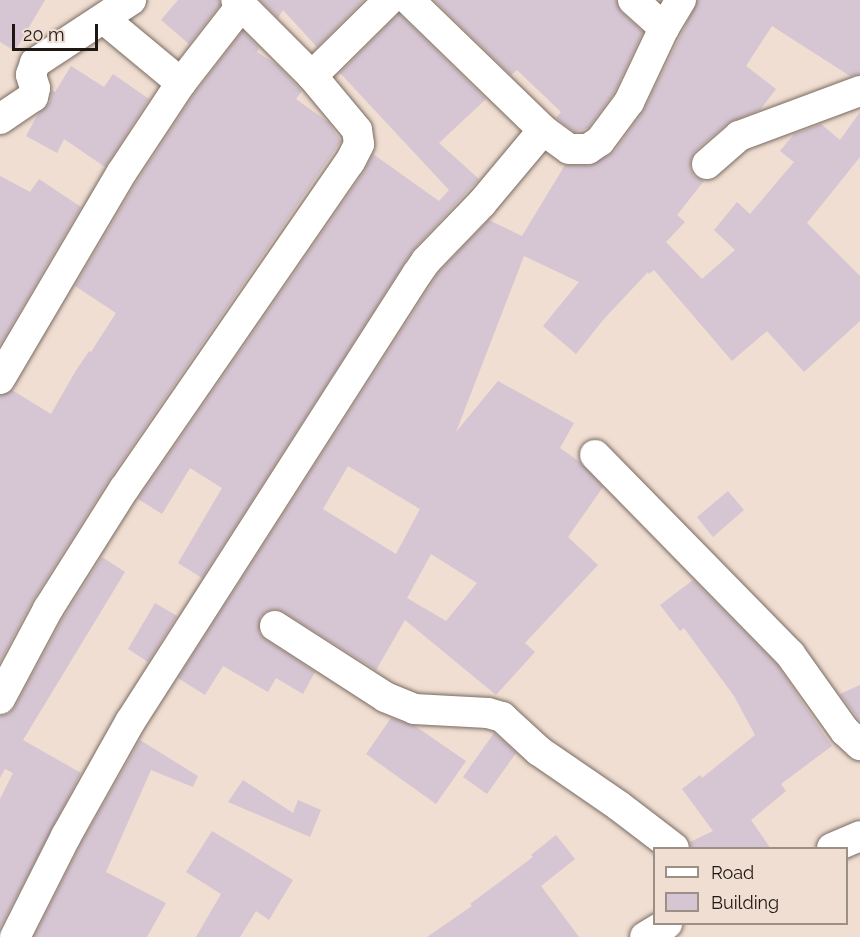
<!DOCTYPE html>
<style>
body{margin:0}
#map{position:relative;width:860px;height:937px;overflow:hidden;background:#f0ded2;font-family:Raleway,sans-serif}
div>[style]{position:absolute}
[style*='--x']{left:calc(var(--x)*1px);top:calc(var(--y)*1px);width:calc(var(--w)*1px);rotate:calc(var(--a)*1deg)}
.building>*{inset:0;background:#d6c5d2}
.roads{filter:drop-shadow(0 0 2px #796a60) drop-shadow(0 0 2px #796a60)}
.minor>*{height:30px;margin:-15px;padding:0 15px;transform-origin:15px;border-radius:15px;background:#fff}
span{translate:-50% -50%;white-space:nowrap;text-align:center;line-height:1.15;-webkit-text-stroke:4.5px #f0ded2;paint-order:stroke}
.legend{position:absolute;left:653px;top:847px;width:195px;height:78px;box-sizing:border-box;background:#f0ded2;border:2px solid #9c8f86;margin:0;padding:8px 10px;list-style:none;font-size:18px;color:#1e1814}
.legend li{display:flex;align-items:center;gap:12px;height:30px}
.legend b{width:30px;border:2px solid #9c8f86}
.scale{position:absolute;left:12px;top:24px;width:86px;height:27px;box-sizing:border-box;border:3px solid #1e1814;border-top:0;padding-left:8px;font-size:18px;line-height:21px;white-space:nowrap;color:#1e1814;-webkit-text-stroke:4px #f0ded2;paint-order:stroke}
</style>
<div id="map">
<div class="building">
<i style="clip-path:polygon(0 0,45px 0,15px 51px,0 42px)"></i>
<i style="clip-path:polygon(178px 0,219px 0,220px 5px,189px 44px,161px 20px)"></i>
<i style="clip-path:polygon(260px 0,364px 0,317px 47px,283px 10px,278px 18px)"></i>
<i style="clip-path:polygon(434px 0,616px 0,621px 12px,643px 32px,614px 93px,588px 128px,575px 132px,556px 118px,561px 112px,517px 70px,511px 75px)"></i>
<i style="clip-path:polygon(evenodd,698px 0,860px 0,860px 74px,850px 76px,772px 26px,746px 66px,776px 89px,760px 110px,728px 123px,695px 151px,691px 159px,690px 168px,694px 176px,704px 181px,677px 215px,685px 222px,666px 242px,702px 279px,735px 250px,714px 230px,737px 202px,750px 214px,794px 162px,780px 151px,794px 134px,821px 124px,840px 140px,860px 112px,860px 157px,807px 223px,860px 276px,860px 321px,804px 372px,767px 331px,732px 361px,654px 270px,649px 274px,648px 272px,603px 320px,576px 354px,543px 326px,579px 282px,524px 256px,456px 432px,498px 381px,574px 423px,560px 448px,580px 462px,603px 487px,568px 537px,598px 565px,525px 643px,535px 652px,496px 695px,405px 620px,376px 670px,284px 612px,275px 609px,267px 611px,260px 617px,259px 633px,266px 640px,315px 672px,303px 694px,276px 678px,268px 692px,223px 666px,205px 695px,178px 678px,439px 272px,489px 220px,522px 236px,565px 165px,589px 166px,614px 152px,644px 110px,698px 0,348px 466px,420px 509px,396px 554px,323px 509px,348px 466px,698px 0,431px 554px,477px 583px,446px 621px,407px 598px,431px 554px)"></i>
<i style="clip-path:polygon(399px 14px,486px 99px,439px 143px,479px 179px,412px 251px,202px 578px,178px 563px,222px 488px,190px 468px,162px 514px,138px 499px,364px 172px,373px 154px,439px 201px,449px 190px,340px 73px)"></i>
<i style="clip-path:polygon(243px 31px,259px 48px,257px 52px,277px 65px,302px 91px,296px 99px,328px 122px,341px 141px,109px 480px,33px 600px,0 662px,0 396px,12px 390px,51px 414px,75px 372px,89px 351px,91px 352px,116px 313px,75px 286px,137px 181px,195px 93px)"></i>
<i style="clip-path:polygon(71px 66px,104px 87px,113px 74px,149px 99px,105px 167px,64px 139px,57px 153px,26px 136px,38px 114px,50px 102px,52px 90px,55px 92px)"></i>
<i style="clip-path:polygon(0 176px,30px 192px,39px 179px,81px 207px,0 345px)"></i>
<i style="clip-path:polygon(728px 491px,744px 510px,713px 537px,697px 517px)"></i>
<i style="clip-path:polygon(102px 557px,125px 572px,23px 740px,81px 773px,0 928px,0 799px,13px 773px,5px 769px,0 778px,0 716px,9px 714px,15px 707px,63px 618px)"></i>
<i style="clip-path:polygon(693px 580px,777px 665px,832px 746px,781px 784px,786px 791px,751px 820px,771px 849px,691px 849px,690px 842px,713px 831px,682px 789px,700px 775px,702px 778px,755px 735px,734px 696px,684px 628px,680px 631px,660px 605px)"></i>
<i style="clip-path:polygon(155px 603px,177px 616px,148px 662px,128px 649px)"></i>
<i style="clip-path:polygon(860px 685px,860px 721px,840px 694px)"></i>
<i style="clip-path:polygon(391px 718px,415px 726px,466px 761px,436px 804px,366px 754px)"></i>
<i style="clip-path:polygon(494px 733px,516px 753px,487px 794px,463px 777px)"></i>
<i style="clip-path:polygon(140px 740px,198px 776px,193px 787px,151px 770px,106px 872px,166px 903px,147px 937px,34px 937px,81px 844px)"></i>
<i style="clip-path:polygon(243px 780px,293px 813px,298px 800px,321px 810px,310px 837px,228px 802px)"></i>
<i style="clip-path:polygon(212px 831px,293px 880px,269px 920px,256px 911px,240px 937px,196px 937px,221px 894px,186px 872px)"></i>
<i style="clip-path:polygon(556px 835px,575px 859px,541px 886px,579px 937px,427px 937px,472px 906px,470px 904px,533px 857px,531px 855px)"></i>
</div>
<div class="roads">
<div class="minor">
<i style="--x:409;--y:0;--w:187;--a:44.1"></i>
<i style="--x:543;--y:130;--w:32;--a:36"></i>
<i style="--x:569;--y:149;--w:19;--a:0"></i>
<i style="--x:588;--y:149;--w:14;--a:-34"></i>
<i style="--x:600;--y:141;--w:49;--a:-53.4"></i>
<i style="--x:629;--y:102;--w:82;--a:-64.7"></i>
<i style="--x:664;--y:28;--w:33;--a:-59"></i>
<i style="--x:633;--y:0;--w:42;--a:42.1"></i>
<i style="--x:104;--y:19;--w:100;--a:39.7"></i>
<i style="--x:312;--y:76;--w:108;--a:-44.6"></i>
<i style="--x:0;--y:119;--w:40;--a:-34"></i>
<i style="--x:33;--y:97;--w:9;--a:-77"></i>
<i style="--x:35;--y:88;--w:14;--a:-107"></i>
<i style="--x:31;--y:75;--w:13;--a:-72"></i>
<i style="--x:35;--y:63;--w:115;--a:-33.3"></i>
<i style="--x:707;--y:164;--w:43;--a:-41.2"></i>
<i style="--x:739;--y:136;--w:129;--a:-20.4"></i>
<i style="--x:0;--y:379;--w:240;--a:-59.5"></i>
<i style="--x:122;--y:172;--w:107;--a:-56.5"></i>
<i style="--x:181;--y:83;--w:98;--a:-52.1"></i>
<i style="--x:595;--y:455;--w:279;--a:45.6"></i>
<i style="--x:790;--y:654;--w:95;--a:54.5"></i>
<i style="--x:845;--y:731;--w:21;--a:43"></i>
<i style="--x:275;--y:626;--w:131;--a:32.8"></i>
<i style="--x:385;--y:697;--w:31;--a:22"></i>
<i style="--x:414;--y:709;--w:74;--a:3.1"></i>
<i style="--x:488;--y:713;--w:15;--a:16"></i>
<i style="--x:502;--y:717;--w:50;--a:42.6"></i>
<i style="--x:539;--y:751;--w:97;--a:34.5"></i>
<i style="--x:619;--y:806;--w:69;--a:37.4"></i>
<i style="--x:0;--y:699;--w:102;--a:-61.9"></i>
<i style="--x:48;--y:609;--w:142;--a:-57.7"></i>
<i style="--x:124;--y:489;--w:397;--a:-55.4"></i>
<i style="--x:350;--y:162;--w:20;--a:-63"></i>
<i style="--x:359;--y:144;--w:14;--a:-98"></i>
<i style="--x:357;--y:130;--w:70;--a:-129.8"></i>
<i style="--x:312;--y:76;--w:107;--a:-135"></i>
<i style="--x:832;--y:848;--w:30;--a:-23"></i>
<i style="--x:15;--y:937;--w:113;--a:-63.2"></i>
<i style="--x:66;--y:836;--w:131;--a:-60.7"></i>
<i style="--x:130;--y:722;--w:532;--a:-57.36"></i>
<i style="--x:417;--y:274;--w:16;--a:-55"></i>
<i style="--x:426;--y:261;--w:81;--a:-46"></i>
<i style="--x:482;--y:203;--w:95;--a:-50.1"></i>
<i style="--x:645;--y:937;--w:26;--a:-31"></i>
</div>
</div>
<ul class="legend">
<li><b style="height:8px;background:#fff"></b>Road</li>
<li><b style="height:16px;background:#d6c5d2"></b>Building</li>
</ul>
<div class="scale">20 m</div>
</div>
